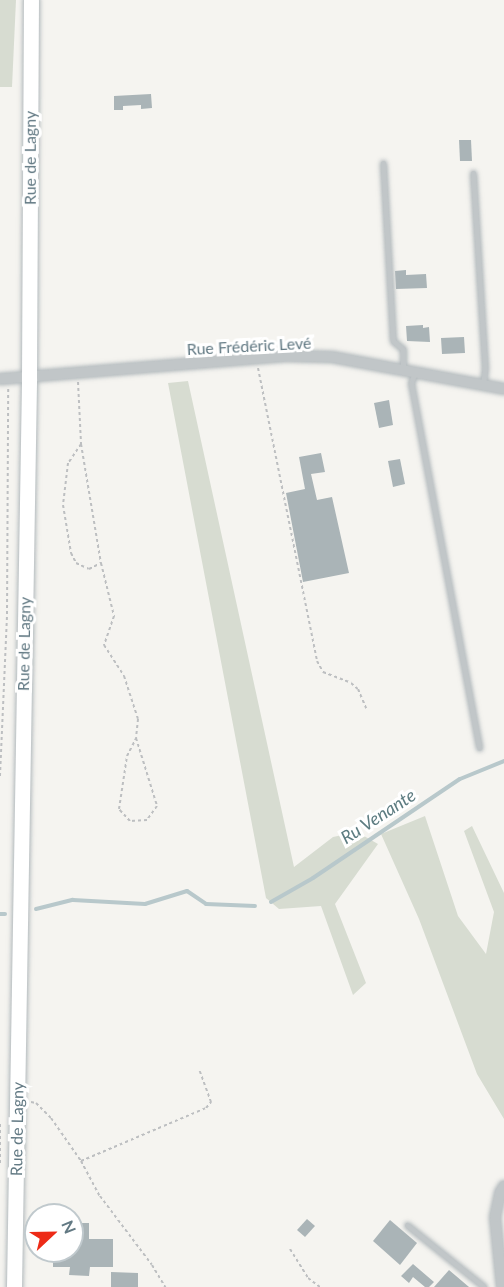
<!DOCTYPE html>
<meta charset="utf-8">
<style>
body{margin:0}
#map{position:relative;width:504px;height:1287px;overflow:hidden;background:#f5f4f0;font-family:Lato,sans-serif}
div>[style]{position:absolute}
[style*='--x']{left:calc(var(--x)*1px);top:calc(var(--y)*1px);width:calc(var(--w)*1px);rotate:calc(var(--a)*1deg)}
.green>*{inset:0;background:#d7dcd1}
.stream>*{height:4px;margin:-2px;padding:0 2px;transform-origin:2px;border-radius:2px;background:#b8c8cb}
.building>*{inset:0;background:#aab4b7}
.path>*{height:2px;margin-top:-1px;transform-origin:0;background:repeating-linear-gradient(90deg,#bdbfc1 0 3px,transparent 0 6px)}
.roads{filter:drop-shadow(0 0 2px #b3babd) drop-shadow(0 0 2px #b3babd)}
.lane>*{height:5px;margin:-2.5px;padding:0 2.5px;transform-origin:2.5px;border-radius:2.5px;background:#c1c6c8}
.street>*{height:10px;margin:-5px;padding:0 5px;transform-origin:5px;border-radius:5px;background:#c1c6c8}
.secondary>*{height:15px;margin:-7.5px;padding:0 7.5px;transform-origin:7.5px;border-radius:7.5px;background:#fff}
span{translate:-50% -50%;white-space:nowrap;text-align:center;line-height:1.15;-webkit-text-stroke:6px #fff;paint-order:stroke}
.street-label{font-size:16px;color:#627983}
.water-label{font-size:18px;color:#5d7c81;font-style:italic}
.north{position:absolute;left:24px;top:1203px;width:60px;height:60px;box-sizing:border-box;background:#fff;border:2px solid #c0c9cd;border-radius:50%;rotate:68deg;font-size:16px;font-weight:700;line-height:24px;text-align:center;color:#627983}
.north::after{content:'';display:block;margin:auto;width:21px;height:27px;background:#ed2b17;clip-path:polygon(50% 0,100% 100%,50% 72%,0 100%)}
</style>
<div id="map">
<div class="green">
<i style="clip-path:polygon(0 0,16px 0,12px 87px,0 87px)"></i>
<i style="clip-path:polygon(188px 381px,294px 867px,333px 837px,357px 832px,378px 844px,335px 904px,366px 983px,353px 995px,321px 906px,279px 909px,266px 898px,168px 383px)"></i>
<i style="clip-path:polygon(425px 816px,458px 916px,486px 954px,494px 912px,464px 831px,472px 826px,504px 893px,504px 1119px,477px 1074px,419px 919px,381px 834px)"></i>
</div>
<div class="stream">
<i style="--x:271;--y:902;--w:48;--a:-29.7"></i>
<i style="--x:313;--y:878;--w:177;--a:-34"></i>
<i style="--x:460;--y:779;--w:48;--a:-22.2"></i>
<i style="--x:36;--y:909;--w:38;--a:-14"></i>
<i style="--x:73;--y:900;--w:72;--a:3.2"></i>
<i style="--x:145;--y:904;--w:44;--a:-17.2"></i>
<i style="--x:187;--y:891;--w:23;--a:34"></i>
<i style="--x:206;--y:904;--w:49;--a:2.3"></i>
<i style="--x:0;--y:914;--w:5;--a:0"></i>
</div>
<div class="building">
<i style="clip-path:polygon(151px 94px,152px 108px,141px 109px,141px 105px,123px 106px,123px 110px,114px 110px,114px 96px)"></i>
<i style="clip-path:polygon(459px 140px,471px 140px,472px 161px,460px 161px)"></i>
<i style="clip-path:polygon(406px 270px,406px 275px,426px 274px,427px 288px,396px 289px,395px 271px)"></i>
<i style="clip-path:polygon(423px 325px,423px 328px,429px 327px,430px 342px,407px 341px,406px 326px)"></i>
<i style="clip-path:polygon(464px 337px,465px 353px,442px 354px,441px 338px)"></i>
<i style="clip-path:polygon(389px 400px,393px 425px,379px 428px,374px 403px)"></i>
<i style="clip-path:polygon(321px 453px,325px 472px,311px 474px,317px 500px,332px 497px,349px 573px,303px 582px,286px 493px,305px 489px,299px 457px)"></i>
<i style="clip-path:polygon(400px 459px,405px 484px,393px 487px,388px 461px)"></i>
<i style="clip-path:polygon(307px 1219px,315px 1226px,305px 1237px,297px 1230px)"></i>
<i style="clip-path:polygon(390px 1220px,417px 1243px,400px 1265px,373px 1241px)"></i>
<i style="clip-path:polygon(72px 1223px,89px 1223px,89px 1239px,113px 1239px,113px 1267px,90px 1267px,89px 1276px,69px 1275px,70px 1267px,53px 1267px,53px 1251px,72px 1251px)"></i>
<i style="clip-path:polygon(413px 1264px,434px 1282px,429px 1287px,425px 1287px,413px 1277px,409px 1283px,401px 1276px)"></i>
<i style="clip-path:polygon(449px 1270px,469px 1287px,434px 1287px)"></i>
<i style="clip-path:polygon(111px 1272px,138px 1273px,138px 1287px,111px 1287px)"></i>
</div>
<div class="path">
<i style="--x:258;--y:368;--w:299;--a:78.6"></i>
<i style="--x:317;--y:661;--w:13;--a:61"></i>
<i style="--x:323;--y:672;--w:30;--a:21"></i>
<i style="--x:351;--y:683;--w:9;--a:41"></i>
<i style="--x:358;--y:689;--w:21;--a:67"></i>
<i style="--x:78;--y:382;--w:62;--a:87.2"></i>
<i style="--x:81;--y:444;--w:121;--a:80.5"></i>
<i style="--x:101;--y:563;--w:55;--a:76.2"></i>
<i style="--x:114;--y:616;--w:31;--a:109"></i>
<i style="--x:104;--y:645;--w:37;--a:57"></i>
<i style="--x:124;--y:676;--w:45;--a:72"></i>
<i style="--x:138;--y:719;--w:19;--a:96"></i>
<i style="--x:136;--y:738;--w:71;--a:72.8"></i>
<i style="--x:157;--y:806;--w:17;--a:126"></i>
<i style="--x:147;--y:820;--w:17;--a:177"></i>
<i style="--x:130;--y:821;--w:16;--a:-133"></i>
<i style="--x:119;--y:809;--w:54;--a:-81.4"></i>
<i style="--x:127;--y:756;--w:20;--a:-63"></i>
<i style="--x:81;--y:444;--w:23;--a:124"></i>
<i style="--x:68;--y:463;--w:42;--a:96.8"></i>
<i style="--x:63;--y:505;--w:49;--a:80.5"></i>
<i style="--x:71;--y:553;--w:11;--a:63"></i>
<i style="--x:76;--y:563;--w:14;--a:25"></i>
<i style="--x:89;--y:569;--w:13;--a:-27"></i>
<i style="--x:0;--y:776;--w:162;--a:-87.5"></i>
<i style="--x:7;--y:614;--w:225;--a:-89.7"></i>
<i style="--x:31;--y:1102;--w:5;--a:11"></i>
<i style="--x:36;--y:1103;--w:21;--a:45"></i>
<i style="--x:51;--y:1118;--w:52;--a:55.1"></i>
<i style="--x:81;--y:1161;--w:136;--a:-23"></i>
<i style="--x:206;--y:1108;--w:8;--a:-50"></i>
<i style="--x:211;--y:1102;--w:33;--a:-110"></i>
<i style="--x:0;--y:1124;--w:40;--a:90"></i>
<i style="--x:81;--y:1161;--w:40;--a:62"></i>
<i style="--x:100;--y:1196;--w:86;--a:53"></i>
<i style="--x:152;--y:1265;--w:26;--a:59"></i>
<i style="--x:290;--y:1249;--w:34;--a:58"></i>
<i style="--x:308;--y:1278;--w:15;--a:37"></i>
</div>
<div class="roads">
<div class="lane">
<i style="--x:383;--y:163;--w:178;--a:86.8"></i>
<i style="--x:393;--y:341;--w:13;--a:39"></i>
<i style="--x:403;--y:349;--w:20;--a:90"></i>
<i style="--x:473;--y:173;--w:194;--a:86.5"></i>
<i style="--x:485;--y:367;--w:18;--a:96"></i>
<i style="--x:415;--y:372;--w:12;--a:110"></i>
<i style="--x:411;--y:383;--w:371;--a:79.4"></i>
<i style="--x:407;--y:1225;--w:99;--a:38.8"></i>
</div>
<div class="street">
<i style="--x:0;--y:379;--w:289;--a:-4.6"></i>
<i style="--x:288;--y:356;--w:44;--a:1.3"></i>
<i style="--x:332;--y:357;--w:175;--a:10.5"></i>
<i style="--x:502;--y:1287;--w:70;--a:-95.7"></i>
<i style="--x:495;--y:1217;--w:25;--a:-78"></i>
<i style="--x:500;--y:1193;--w:8;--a:-60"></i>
</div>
<div class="secondary">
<i style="--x:14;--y:1287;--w:909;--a:-89.05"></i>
<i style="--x:29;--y:378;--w:378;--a:-89.7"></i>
</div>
</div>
<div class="street-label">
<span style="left:30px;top:158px;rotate:-90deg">Rue de Lagny</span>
<span style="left:249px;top:346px;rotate:-3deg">Rue Frédéric Levé</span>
<span style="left:24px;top:644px;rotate:-89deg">Rue de Lagny</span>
<span style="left:17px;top:1129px;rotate:-89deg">Rue de Lagny</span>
</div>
<div class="water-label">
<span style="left:378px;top:816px;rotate:-33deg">Ru Venante</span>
</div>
<div class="north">N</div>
</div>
